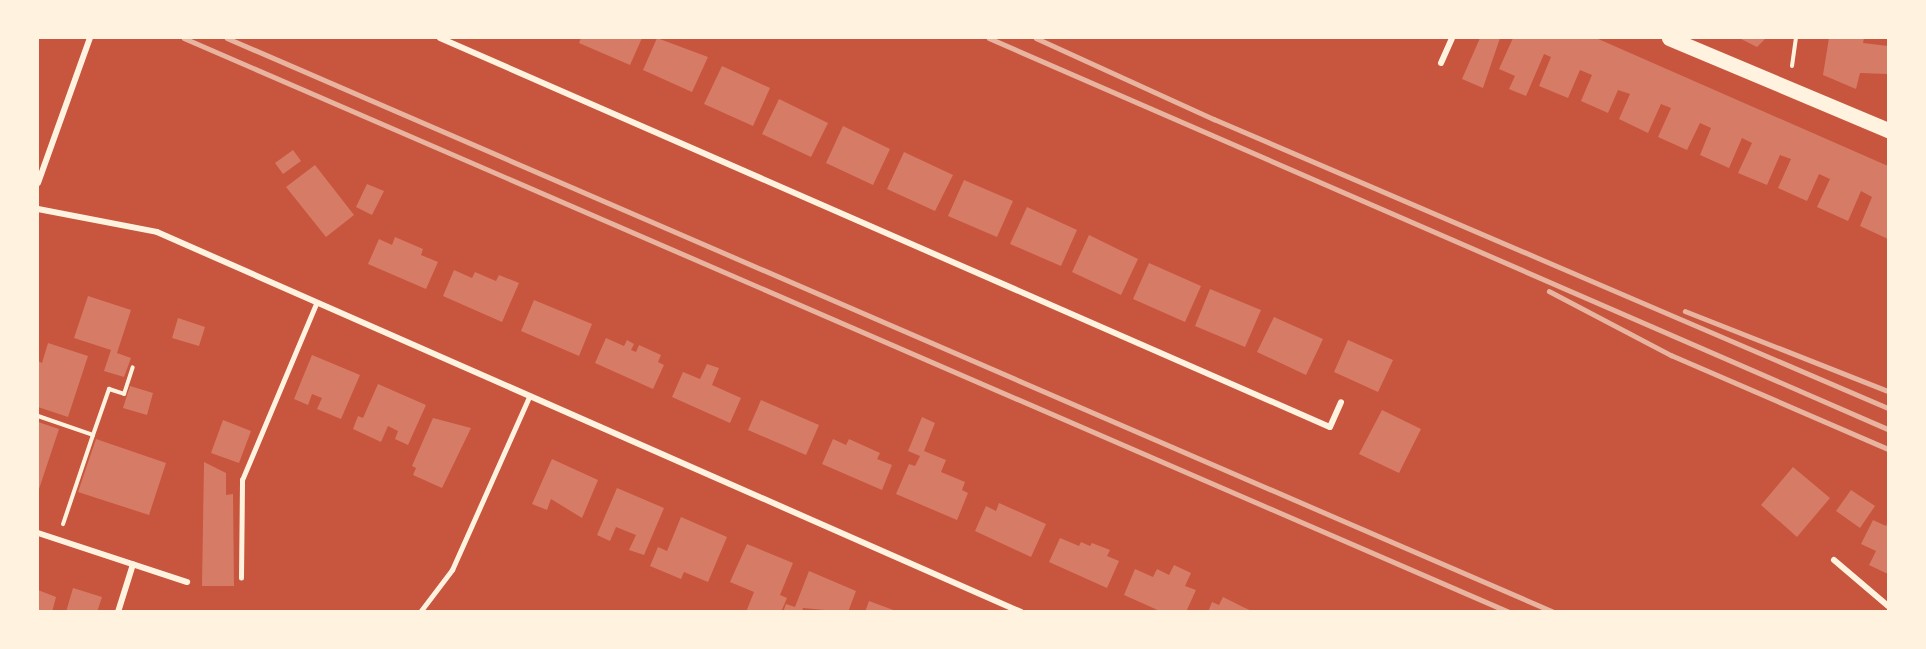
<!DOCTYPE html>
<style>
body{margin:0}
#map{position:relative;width:1926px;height:649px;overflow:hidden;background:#c8553d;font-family:"Exo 2",sans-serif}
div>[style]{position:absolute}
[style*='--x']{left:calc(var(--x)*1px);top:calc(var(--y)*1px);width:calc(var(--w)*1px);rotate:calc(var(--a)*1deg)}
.building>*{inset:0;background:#d67c66}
.path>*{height:4px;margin:-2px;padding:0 2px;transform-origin:2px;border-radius:2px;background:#fff3e0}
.service>*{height:4.5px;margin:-2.25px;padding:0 2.25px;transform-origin:2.25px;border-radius:2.25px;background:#fff3e0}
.minor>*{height:6px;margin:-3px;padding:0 3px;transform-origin:3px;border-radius:3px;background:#fff3e0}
.primary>*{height:15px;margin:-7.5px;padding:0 7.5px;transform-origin:7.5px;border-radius:7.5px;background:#fff3e0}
.rail>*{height:4.5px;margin:-2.25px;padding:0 2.25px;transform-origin:2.25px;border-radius:2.25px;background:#e9b49f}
span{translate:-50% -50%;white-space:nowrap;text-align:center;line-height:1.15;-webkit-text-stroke:4.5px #fff3e0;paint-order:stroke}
.frame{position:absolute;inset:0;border:39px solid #fff3e0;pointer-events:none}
</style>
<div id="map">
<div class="building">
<i style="clip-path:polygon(581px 38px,642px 38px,630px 65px,579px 43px)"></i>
<i style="clip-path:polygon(657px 38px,708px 57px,692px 92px,643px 70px)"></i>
<i style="clip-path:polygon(1480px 38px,1500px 38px,1483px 88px,1462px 79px)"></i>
<i style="clip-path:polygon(1513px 38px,1596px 38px,1888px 166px,1888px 239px,1860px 226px,1872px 197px,1861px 191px,1848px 221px,1817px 207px,1830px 179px,1819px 174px,1807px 201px,1778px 188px,1791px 159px,1780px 155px,1767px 185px,1738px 173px,1752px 143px,1742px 138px,1729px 168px,1700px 155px,1711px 128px,1700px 123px,1687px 150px,1658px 137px,1671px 108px,1661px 104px,1648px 133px,1619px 119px,1630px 94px,1618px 90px,1608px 113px,1581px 101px,1592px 75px,1580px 70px,1568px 98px,1539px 86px,1551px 57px,1544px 54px,1526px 96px,1509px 89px,1515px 76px,1499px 69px)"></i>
<i style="clip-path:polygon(1739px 38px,1766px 38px,1757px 47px)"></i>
<i style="clip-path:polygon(1829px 38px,1864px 38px,1863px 43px,1888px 46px,1888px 74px,1860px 73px,1856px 89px,1823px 75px)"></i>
<i style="clip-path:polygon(722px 66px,770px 88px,753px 126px,704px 104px)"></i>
<i style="clip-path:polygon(779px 99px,828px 123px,811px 157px,762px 134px)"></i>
<i style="clip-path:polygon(843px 126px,890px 149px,873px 185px,826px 163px)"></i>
<i style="clip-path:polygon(293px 150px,301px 161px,283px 174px,275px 163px)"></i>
<i style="clip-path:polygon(904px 152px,953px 175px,935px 211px,887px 189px)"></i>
<i style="clip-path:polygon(315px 165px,354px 215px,326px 237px,286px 187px)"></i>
<i style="clip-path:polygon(964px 180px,1013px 201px,997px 237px,948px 216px)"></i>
<i style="clip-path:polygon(367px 184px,384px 191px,372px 215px,356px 207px)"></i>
<i style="clip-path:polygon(1027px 207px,1077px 230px,1061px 266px,1010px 244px)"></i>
<i style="clip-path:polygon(1089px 235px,1138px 259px,1121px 295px,1072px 272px)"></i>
<i style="clip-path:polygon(395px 237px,423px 249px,421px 255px,438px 262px,426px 289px,368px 264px,379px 239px,392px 245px)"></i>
<i style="clip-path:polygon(1149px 263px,1201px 286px,1185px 322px,1133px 299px)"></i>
<i style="clip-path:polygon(454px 270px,472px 278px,475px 272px,496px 281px,499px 275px,519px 283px,502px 322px,443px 296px)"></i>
<i style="clip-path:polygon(1210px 289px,1261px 310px,1245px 347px,1195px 326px)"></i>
<i style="clip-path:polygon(88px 296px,131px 310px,117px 353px,131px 358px,124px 377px,104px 371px,111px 350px,74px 338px)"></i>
<i style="clip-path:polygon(534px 300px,592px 324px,579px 356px,521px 331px)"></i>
<i style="clip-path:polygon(1274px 317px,1323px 339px,1306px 375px,1257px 352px)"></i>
<i style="clip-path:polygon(178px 318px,205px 327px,199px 346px,172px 338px)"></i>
<i style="clip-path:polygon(606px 338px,624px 346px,627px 340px,634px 344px,631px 350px,636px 352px,639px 345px,661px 355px,658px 362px,664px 365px,653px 389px,595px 363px)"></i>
<i style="clip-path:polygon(1348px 340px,1393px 360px,1378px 392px,1334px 372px)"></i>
<i style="clip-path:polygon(48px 343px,88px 356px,68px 417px,38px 407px,38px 361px,42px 363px)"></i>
<i style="clip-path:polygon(312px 355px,360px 375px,341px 419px,317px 409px,322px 398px,312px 394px,308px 405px,294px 399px)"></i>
<i style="clip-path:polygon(707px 364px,719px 368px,712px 385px,741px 398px,730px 423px,672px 397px,683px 372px,700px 379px)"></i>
<i style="clip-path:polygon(378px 384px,426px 405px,408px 445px,395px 439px,398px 431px,388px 426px,381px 442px,353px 429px,358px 416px,363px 418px)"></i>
<i style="clip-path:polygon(130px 386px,153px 393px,147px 415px,123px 408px)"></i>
<i style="clip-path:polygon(761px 400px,819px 425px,806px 455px,748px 430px)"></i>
<i style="clip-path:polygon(1382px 410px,1421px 429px,1399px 473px,1359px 454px)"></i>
<i style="clip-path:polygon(922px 417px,935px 423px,924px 451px,946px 460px,941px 472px,965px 482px,962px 490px,968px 493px,957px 520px,896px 494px,909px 464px,915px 466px,920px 456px,908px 451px)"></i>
<i style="clip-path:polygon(433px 418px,471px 428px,442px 488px,413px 475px,416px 468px,412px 466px)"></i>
<i style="clip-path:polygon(223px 420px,251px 431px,239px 463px,211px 453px)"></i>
<i style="clip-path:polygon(38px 422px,59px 429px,38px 492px)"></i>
<i style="clip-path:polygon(96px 439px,166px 463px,149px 515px,78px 492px)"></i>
<i style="clip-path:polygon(833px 439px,846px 445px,849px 439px,880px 453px,877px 459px,892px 465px,882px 490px,822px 464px)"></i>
<i style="clip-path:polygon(552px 459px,598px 480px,582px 518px,551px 499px,547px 510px,532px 504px)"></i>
<i style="clip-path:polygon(204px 462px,226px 473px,226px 495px,233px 494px,234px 586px,202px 586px)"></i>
<i style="clip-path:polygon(1793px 467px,1830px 498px,1797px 537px,1761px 505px)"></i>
<i style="clip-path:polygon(617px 488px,664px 508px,644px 555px,629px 550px,636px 535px,616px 527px,610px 541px,597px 535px)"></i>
<i style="clip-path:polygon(1851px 490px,1875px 506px,1860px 528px,1836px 511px)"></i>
<i style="clip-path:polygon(999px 503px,1046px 524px,1031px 557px,975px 531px,986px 506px,996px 511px)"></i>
<i style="clip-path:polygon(681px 517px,727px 537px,708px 582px,684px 572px,681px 579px,650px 566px,658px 547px,667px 551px)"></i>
<i style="clip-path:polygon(1873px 520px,1886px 526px,1888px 521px,1888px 574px,1869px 565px,1876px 551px,1861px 544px)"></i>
<i style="clip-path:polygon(1060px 538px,1079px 546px,1081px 542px,1090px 546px,1092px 543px,1110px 550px,1107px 556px,1119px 561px,1107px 588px,1049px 562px)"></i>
<i style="clip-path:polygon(747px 544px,793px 563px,780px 595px,787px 598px,781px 612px,746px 612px,754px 592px,730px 582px)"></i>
<i style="clip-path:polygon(1174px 565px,1191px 573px,1185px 586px,1196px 590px,1186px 612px,1162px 612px,1124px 595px,1135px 569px,1153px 577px,1157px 569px,1169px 575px)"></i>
<i style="clip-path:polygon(809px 571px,856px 591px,848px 612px,803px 608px,802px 612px,783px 612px,786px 604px,795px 607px)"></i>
<i style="clip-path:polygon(73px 588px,102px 597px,97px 612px,66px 612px)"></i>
<i style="clip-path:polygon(38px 590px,56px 597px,52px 612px,38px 612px)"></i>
<i style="clip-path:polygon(1223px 597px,1243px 607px,1254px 612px,1208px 612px,1212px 602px,1219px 605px)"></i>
<i style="clip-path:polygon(869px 601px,896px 611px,896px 612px,865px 612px)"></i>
</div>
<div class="path">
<i style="--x:1792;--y:66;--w:28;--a:-82"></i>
<i style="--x:38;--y:416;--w:58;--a:19.1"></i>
<i style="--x:93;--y:435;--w:94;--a:108.6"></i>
<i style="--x:93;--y:435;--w:49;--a:-70.8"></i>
<i style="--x:109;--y:389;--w:16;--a:18"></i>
<i style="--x:124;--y:394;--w:28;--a:-72"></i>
</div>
<div class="service">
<i style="--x:241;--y:578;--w:98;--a:-89.4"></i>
<i style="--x:242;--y:480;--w:191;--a:-67.2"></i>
<i style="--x:420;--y:612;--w:53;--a:-52.7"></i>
<i style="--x:452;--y:570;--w:189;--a:-66"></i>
</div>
<div class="minor">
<i style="--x:440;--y:38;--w:971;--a:23.61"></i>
<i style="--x:1330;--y:427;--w:27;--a:-66"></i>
<i style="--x:1441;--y:63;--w:27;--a:-66"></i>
<i style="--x:38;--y:183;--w:154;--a:-70.3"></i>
<i style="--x:38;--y:209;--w:121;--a:10.9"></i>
<i style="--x:157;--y:232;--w:944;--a:23.74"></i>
<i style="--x:38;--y:533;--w:157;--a:18.2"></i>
<i style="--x:1834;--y:560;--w:71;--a:40.4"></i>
<i style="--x:118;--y:612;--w:50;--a:-72.6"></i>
</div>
<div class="primary">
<i style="--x:1669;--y:38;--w:238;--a:22.8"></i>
</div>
<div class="rail">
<i style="--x:184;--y:38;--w:1444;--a:23.42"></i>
<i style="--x:227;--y:38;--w:1446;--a:23.39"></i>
<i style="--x:989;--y:38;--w:980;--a:23.51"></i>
<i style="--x:1036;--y:38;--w:196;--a:24.5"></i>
<i style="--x:1214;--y:119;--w:733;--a:23.21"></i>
<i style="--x:1549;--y:291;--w:138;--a:27.7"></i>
<i style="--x:1671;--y:355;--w:236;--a:23.4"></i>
<i style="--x:1685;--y:311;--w:218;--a:21.5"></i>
</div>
<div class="frame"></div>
</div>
